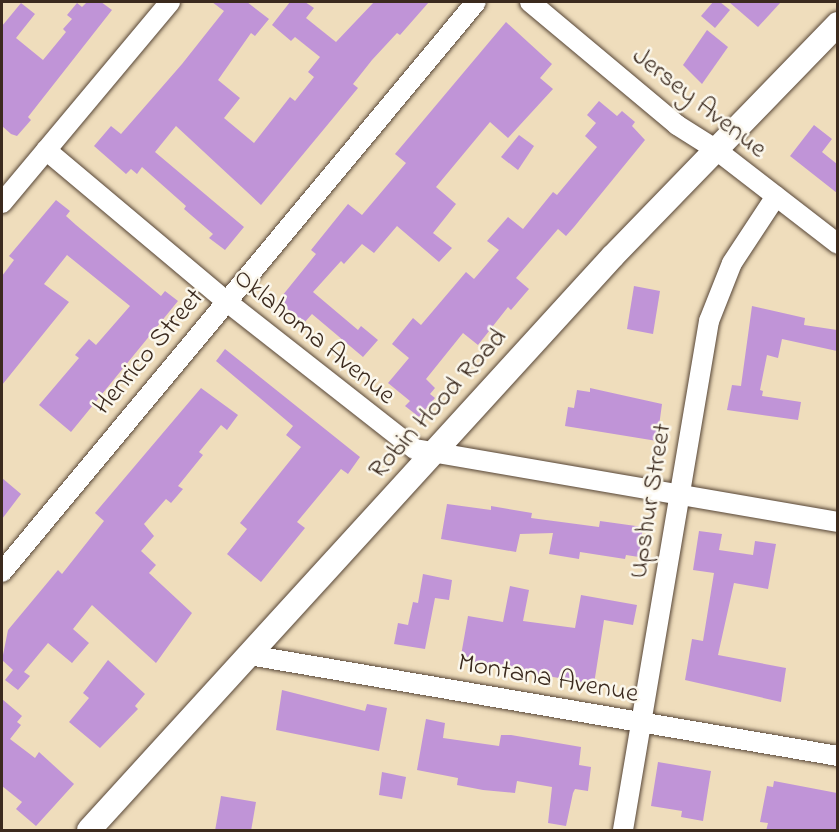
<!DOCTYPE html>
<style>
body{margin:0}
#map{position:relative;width:839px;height:832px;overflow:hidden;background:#efddbc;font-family:"Indie Flower",sans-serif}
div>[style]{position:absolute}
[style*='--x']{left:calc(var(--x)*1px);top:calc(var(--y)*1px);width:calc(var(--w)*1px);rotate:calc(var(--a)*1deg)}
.building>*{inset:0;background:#c094d7}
.roads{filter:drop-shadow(0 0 2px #564536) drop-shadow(0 0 2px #564536)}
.minor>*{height:20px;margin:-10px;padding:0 10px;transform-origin:10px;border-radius:10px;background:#fff}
.tertiary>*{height:24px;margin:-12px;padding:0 12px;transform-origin:12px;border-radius:12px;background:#fff}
span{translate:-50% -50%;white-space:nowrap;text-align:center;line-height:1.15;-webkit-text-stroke:5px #fbf7ec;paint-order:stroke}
.street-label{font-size:27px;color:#3b2a1e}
.frame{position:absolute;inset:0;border:3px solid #3b2a1e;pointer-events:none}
</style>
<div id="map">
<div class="building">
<i style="clip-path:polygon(87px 2px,101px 2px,112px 10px,28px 117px,31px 120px,17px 136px,11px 134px,2px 126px,2px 26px,21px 3px,35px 14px,16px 38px,43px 60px,66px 32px,63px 29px,72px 19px,67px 15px,77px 3px,82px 7px)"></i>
<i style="clip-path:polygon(212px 2px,247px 2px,269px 19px,255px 36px,251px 33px,218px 80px,240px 98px,224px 118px,254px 143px,290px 97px,295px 101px,314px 77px,308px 72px,320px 57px,295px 37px,291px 41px,272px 25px,290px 2px,305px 2px,314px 8px,306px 18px,336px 42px,374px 2px,429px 2px,400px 35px,397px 33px,372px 60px,353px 84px,358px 88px,261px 205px,176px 126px,155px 152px,244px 227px,225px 250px,209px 238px,213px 234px,184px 209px,186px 206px,142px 167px,137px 174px,131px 169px,126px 174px,94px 146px,111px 126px,121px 134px,182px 64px,224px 11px)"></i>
<i style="clip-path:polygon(713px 2px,720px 2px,730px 10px,715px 28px,701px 16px)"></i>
<i style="clip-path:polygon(729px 2px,781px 2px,758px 27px)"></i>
<i style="clip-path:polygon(506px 22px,552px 64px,540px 78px,553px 89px,508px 138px,490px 122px,436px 187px,456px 204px,433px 233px,452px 248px,439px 262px,397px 226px,374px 253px,362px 244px,344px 264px,341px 261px,313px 292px,358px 330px,361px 326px,378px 340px,363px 357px,312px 314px,304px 323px,278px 301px,316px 254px,311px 250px,348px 204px,362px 215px,406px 163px,395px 154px)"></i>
<i style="clip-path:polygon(707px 30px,728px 47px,702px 84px,683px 65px)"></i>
<i style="clip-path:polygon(599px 101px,617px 116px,622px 111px,635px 122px,632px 126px,645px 140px,574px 227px,566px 236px,558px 229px,516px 278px,529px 289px,511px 310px,508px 307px,478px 345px,463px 333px,426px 379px,435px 388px,430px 394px,435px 398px,419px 417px,405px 406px,410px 401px,388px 383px,409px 358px,392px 344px,413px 318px,421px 325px,466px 272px,474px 279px,499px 250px,487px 241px,508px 217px,523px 229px,553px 192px,557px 195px,597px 147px,585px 136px,596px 123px,587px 115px)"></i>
<i style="clip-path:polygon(814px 125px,832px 139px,822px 152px,837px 164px,837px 193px,790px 156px)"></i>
<i style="clip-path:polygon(519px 135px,534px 146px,518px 170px,501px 157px)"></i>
<i style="clip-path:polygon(56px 200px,70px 211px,66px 216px,76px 225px,161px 296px,165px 291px,178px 301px,71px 432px,39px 405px,79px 358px,75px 355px,89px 339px,96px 345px,130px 306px,67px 255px,44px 284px,69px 302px,2px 385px,2px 276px,14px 260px,9px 256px)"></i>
<i style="clip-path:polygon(634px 286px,660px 291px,653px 334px,627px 329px)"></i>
<i style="clip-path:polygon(752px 306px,805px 318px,804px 325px,837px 330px,837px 351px,782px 339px,778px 358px,767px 355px,760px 390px,763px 391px,762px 396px,801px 402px,798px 420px,727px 410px,732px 385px,741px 386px)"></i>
<i style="clip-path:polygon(225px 349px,360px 457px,348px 474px,341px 469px,297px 522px,305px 528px,261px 582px,227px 554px,247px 529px,240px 523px,301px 447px,286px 435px,293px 426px,216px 361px)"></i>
<i style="clip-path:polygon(201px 388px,238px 415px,227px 430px,221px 425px,199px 452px,203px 455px,178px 486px,183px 489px,171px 503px,166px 499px,144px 524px,154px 536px,141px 551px,156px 565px,149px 573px,192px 613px,156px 663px,92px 605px,73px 629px,89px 643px,72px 663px,48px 643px,24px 672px,30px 676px,18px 690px,5px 680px,13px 670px,2px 660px,8px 630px,58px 570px,62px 574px,104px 521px,95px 513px)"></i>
<i style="clip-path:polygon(590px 388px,662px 404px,657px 441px,565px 426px,568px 407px,574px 408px,577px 390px,590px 392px)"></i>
<i style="clip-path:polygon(2px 478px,21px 494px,2px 519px)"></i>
<i style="clip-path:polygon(447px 504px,491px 510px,491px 506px,532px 513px,531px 518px,599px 527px,600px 521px,643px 527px,639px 557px,626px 555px,625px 559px,580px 552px,579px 559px,549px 554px,553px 533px,520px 534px,516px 552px,441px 539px)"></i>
<i style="clip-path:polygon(699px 531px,722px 534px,719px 550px,753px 555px,755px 541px,776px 544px,768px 589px,734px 583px,718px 655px,786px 668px,781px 702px,685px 680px,692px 639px,703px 641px,714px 573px,693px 570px)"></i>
<i style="clip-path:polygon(423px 574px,452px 580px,449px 600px,435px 598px,425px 649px,394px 644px,398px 623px,408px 625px,413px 602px,418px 603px)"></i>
<i style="clip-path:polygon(510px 586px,529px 590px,523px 621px,575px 628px,581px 595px,637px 605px,633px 625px,604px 620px,594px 684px,460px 661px,468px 616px,503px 622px)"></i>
<i style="clip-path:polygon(108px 660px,145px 694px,135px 706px,138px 709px,100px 748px,69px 722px,89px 698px,83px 693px)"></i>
<i style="clip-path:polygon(282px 690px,365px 711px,367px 704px,387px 708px,379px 751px,276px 730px)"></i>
<i style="clip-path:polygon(2px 699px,22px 716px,17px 722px,21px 725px,10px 739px,35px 758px,39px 752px,74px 784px,36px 826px,16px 809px,22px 802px,2px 786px)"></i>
<i style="clip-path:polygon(426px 719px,445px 723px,443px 738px,499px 746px,501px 735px,511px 735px,581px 747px,579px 765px,591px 767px,588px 791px,575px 789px,573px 793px,566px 826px,548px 823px,552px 787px,517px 781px,515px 793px,483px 790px,457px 785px,458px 778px,417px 770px)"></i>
<i style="clip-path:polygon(658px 762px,711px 771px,703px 821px,681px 817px,682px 811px,651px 806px)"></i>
<i style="clip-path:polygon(382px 772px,406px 777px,402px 799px,379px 795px)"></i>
<i style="clip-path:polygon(774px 781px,837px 793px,837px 831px,766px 831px,768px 823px,760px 822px,767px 786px,773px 787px)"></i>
<i style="clip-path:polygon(221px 796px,256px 802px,251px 831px,215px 831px)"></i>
</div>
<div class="roads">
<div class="minor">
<i style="--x:530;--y:2;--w:192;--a:39.9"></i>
<i style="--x:677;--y:125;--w:45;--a:32.3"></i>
<i style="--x:715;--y:149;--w:155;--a:37.7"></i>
<i style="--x:46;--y:150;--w:235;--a:40"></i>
<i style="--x:226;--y:301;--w:240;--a:38.1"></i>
<i style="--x:415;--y:449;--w:429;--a:9.8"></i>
<i style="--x:2;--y:203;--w:262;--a:-50.1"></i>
<i style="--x:2;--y:572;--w:741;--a:-50.25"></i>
<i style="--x:249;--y:655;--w:598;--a:9.73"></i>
<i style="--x:623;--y:830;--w:516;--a:-80.41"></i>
<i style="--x:709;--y:321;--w:62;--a:-68.4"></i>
<i style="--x:732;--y:263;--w:80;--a:-56.7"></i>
</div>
<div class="tertiary">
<i style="--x:89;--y:830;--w:777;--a:-47.61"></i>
<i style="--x:613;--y:256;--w:323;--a:-45.9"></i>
</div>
</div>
<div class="street-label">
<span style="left:699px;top:103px;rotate:38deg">Jersey Avenue</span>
<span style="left:314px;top:337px;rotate:39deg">Oklahoma Avenue</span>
<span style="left:149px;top:352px;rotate:-50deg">Henrico Street</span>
<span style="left:438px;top:404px;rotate:-48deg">Robin Hood Road</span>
<span style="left:651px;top:501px;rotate:-81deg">Upshur Street</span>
<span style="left:548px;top:679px;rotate:10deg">Montana Avenue</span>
</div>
<div class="frame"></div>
</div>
